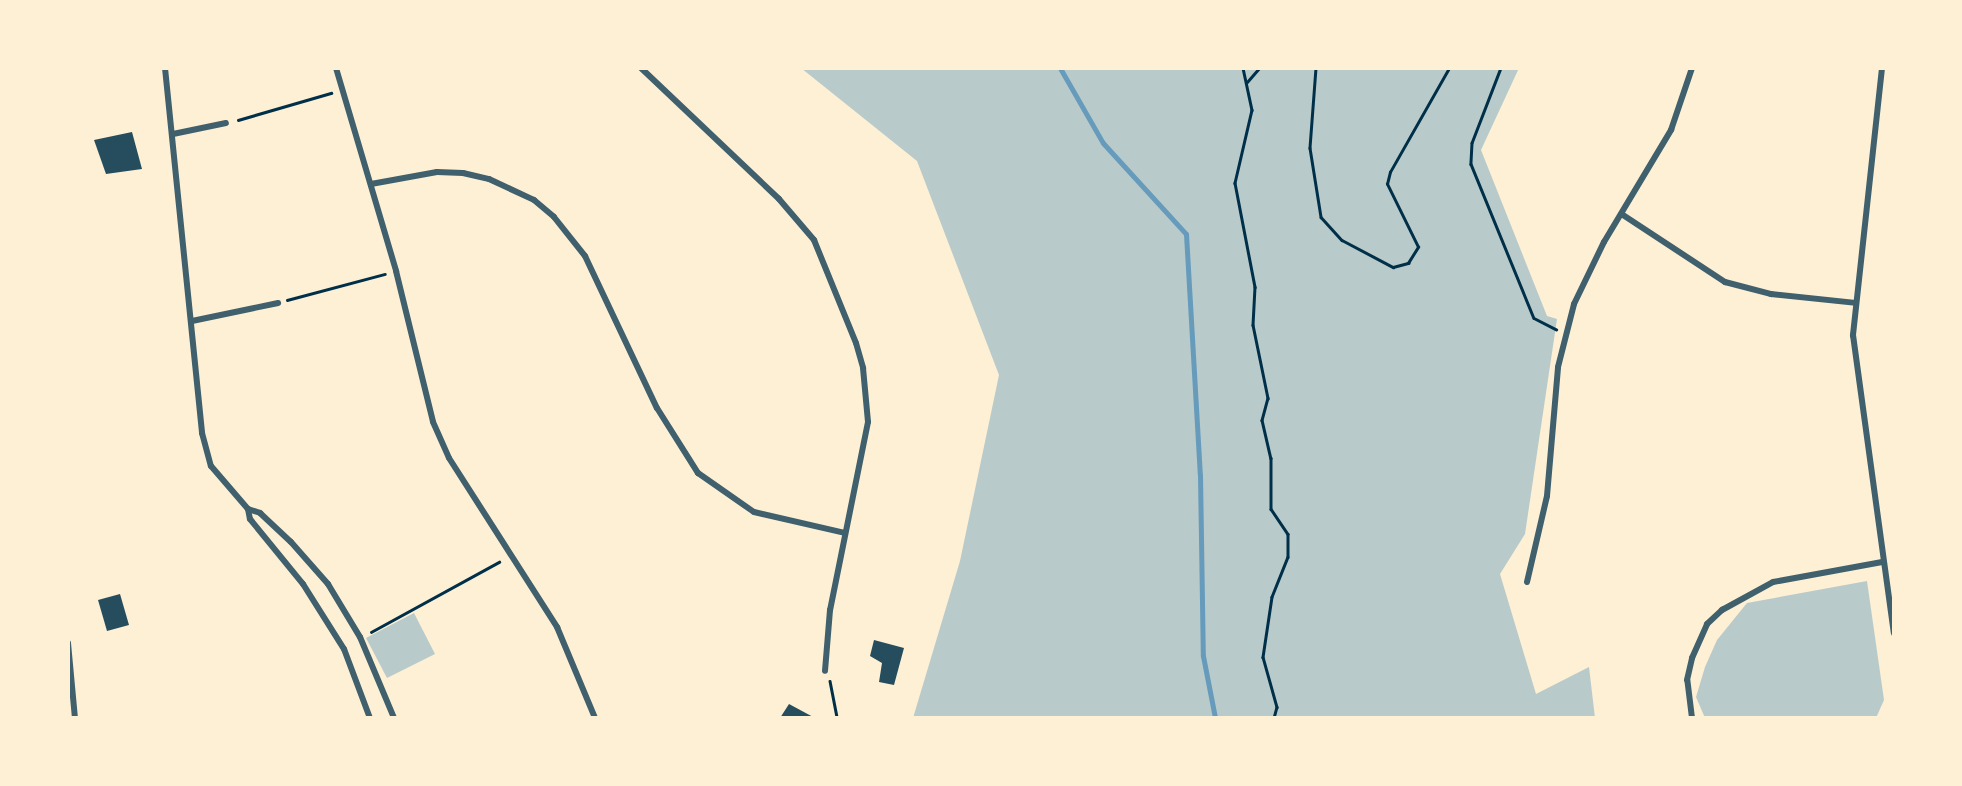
<!DOCTYPE html>
<style>
body{margin:0}
#map{position:relative;width:1962px;height:786px;overflow:hidden;background:#fdf0d5;font-family:"Golos Text",sans-serif}
div>[style]{position:absolute}
[style*='--x']{left:calc(var(--x)*1px);top:calc(var(--y)*1px);width:calc(var(--w)*1px);rotate:calc(var(--a)*1deg)}
.green>*{inset:0;background:#b9caca}
.stream>*{height:5px;margin:-2.5px;padding:0 2.5px;transform-origin:2.5px;border-radius:2.5px;background:#669bbc}
.building>*{inset:0;background:#264d5e}
.path>*{height:2.5px;margin:-1.25px;padding:0 1.25px;transform-origin:1.25px;border-radius:1.25px;background:#003049}
.minor>*{height:6px;margin:-3px;padding:0 3px;transform-origin:3px;border-radius:3px;background:#3f606c}
span{translate:-50% -50%;white-space:nowrap;text-align:center;line-height:1.15;-webkit-text-stroke:10px #fdf0d5;paint-order:stroke}
.frame{position:absolute;inset:0;border:70px solid #fdf0d5;pointer-events:none}
</style>
<div id="map">
<div class="green">
<i style="clip-path:polygon(801px 68px,1519px 68px,1481px 150px,1547px 316px,1557px 319px,1525px 534px,1500px 574px,1536px 694px,1589px 667px,1595px 718px,913px 718px,960px 561px,999px 375px,917px 161px)"></i>
<i style="clip-path:polygon(1867px 581px,1884px 700px,1876px 718px,1705px 718px,1696px 697px,1705px 667px,1717px 640px,1747px 603px)"></i>
<i style="clip-path:polygon(414px 613px,435px 654px,387px 678px,366px 638px)"></i>
</div>
<div class="stream">
<i style="--x:1060;--y:68;--w:86;--a:60.2"></i>
<i style="--x:1103;--y:143;--w:123;--a:47.6"></i>
<i style="--x:1186;--y:234;--w:241;--a:86.7"></i>
<i style="--x:1200;--y:475;--w:181;--a:89.1"></i>
<i style="--x:1203;--y:656;--w:63;--a:79"></i>
</div>
<div class="building">
<i style="clip-path:polygon(132px 132px,142px 169px,106px 174px,94px 140px)"></i>
<i style="clip-path:polygon(120px 594px,129px 625px,107px 631px,98px 600px)"></i>
<i style="clip-path:polygon(874px 640px,904px 648px,894px 685px,879px 682px,882px 663px,870px 656px)"></i>
<i style="clip-path:polygon(789px 704px,815px 718px,780px 718px)"></i>
</div>
<div class="path">
<i style="--x:1243;--y:68;--w:43;--a:77.9"></i>
<i style="--x:1252;--y:110;--w:75;--a:103.1"></i>
<i style="--x:1235;--y:183;--w:106;--a:79.1"></i>
<i style="--x:1255;--y:287;--w:38;--a:93"></i>
<i style="--x:1253;--y:325;--w:75;--a:78.4"></i>
<i style="--x:1268;--y:398;--w:23;--a:105"></i>
<i style="--x:1262;--y:420;--w:39;--a:77"></i>
<i style="--x:1271;--y:458;--w:51;--a:90"></i>
<i style="--x:1271;--y:509;--w:30;--a:56"></i>
<i style="--x:1288;--y:534;--w:23;--a:90"></i>
<i style="--x:1288;--y:557;--w:43;--a:111.8"></i>
<i style="--x:1272;--y:597;--w:61;--a:98.5"></i>
<i style="--x:1263;--y:657;--w:52;--a:74.4"></i>
<i style="--x:1277;--y:707;--w:11;--a:105"></i>
<i style="--x:1316;--y:68;--w:80;--a:94.3"></i>
<i style="--x:1310;--y:148;--w:70;--a:80.9"></i>
<i style="--x:1321;--y:217;--w:31;--a:48"></i>
<i style="--x:1342;--y:240;--w:58;--a:27.9"></i>
<i style="--x:1393;--y:267;--w:16;--a:-15"></i>
<i style="--x:1408;--y:263;--w:19;--a:-58"></i>
<i style="--x:1418;--y:247;--w:70;--a:-116.2"></i>
<i style="--x:1387;--y:184;--w:12;--a:-76"></i>
<i style="--x:1390;--y:172;--w:120;--a:-60.4"></i>
<i style="--x:1501;--y:68;--w:80;--a:111.1"></i>
<i style="--x:1472;--y:143;--w:21;--a:93"></i>
<i style="--x:1471;--y:164;--w:166;--a:67.8"></i>
<i style="--x:1534;--y:318;--w:25;--a:27"></i>
<i style="--x:1247;--y:82;--w:18;--a:-49"></i>
<i style="--x:238;--y:120;--w:97;--a:-16.2"></i>
<i style="--x:287;--y:300;--w:101;--a:-14.9"></i>
<i style="--x:371;--y:632;--w:146;--a:-28.7"></i>
<i style="--x:830;--y:681;--w:38;--a:79"></i>
</div>
<div class="minor">
<i style="--x:165;--y:68;--w:367;--a:84.2"></i>
<i style="--x:202;--y:433;--w:34;--a:75"></i>
<i style="--x:211;--y:466;--w:57;--a:49.3"></i>
<i style="--x:248;--y:509;--w:13;--a:18"></i>
<i style="--x:260;--y:513;--w:42;--a:43.1"></i>
<i style="--x:291;--y:542;--w:56;--a:48.6"></i>
<i style="--x:328;--y:584;--w:62;--a:58.9"></i>
<i style="--x:360;--y:637;--w:88;--a:67.2"></i>
<i style="--x:336;--y:68;--w:212;--a:73.5"></i>
<i style="--x:396;--y:271;--w:155;--a:76.2"></i>
<i style="--x:433;--y:422;--w:39;--a:66"></i>
<i style="--x:449;--y:458;--w:201;--a:57.4"></i>
<i style="--x:557;--y:627;--w:99;--a:67.3"></i>
<i style="--x:641;--y:68;--w:190;--a:43.5"></i>
<i style="--x:779;--y:199;--w:54;--a:49.5"></i>
<i style="--x:814;--y:240;--w:111;--a:67.8"></i>
<i style="--x:856;--y:343;--w:26;--a:74"></i>
<i style="--x:863;--y:368;--w:54;--a:84.7"></i>
<i style="--x:868;--y:422;--w:192;--a:101.4"></i>
<i style="--x:830;--y:610;--w:61;--a:94.7"></i>
<i style="--x:1882;--y:68;--w:269;--a:96.2"></i>
<i style="--x:1853;--y:335;--w:301;--a:82.2"></i>
<i style="--x:173;--y:134;--w:54;--a:-11.7"></i>
<i style="--x:371;--y:184;--w:67;--a:-10.3"></i>
<i style="--x:437;--y:172;--w:26;--a:2"></i>
<i style="--x:463;--y:173;--w:27;--a:13"></i>
<i style="--x:489;--y:179;--w:50;--a:25"></i>
<i style="--x:534;--y:200;--w:26;--a:40"></i>
<i style="--x:554;--y:217;--w:50;--a:51.5"></i>
<i style="--x:585;--y:256;--w:168;--a:64.7"></i>
<i style="--x:657;--y:408;--w:77;--a:57.8"></i>
<i style="--x:698;--y:473;--w:68;--a:34.9"></i>
<i style="--x:754;--y:512;--w:93;--a:13"></i>
<i style="--x:1623;--y:215;--w:122;--a:33.3"></i>
<i style="--x:1725;--y:282;--w:48;--a:14.6"></i>
<i style="--x:1771;--y:294;--w:85;--a:6"></i>
<i style="--x:192;--y:321;--w:88;--a:-11.8"></i>
<i style="--x:248;--y:509;--w:10;--a:79"></i>
<i style="--x:250;--y:519;--w:84;--a:50.8"></i>
<i style="--x:303;--y:584;--w:77;--a:57.8"></i>
<i style="--x:344;--y:649;--w:74;--a:69.4"></i>
<i style="--x:1527;--y:582;--w:88;--a:-76.9"></i>
<i style="--x:1547;--y:496;--w:129;--a:-85.1"></i>
<i style="--x:1558;--y:367;--w:65;--a:-75.7"></i>
<i style="--x:1574;--y:304;--w:69;--a:-64.2"></i>
<i style="--x:1604;--y:242;--w:131;--a:-59.1"></i>
<i style="--x:1671;--y:130;--w:65;--a:-71.3"></i>
<i style="--x:68;--y:643;--w:75;--a:84.7"></i>
<i style="--x:1692;--y:718;--w:38;--a:-97"></i>
<i style="--x:1687;--y:680;--w:23;--a:-77"></i>
<i style="--x:1692;--y:658;--w:37;--a:-66"></i>
<i style="--x:1707;--y:624;--w:21;--a:-43"></i>
<i style="--x:1722;--y:610;--w:58;--a:-28.8"></i>
<i style="--x:1773;--y:582;--w:111;--a:-10.4"></i>
</div>
<div class="frame"></div>
</div>
